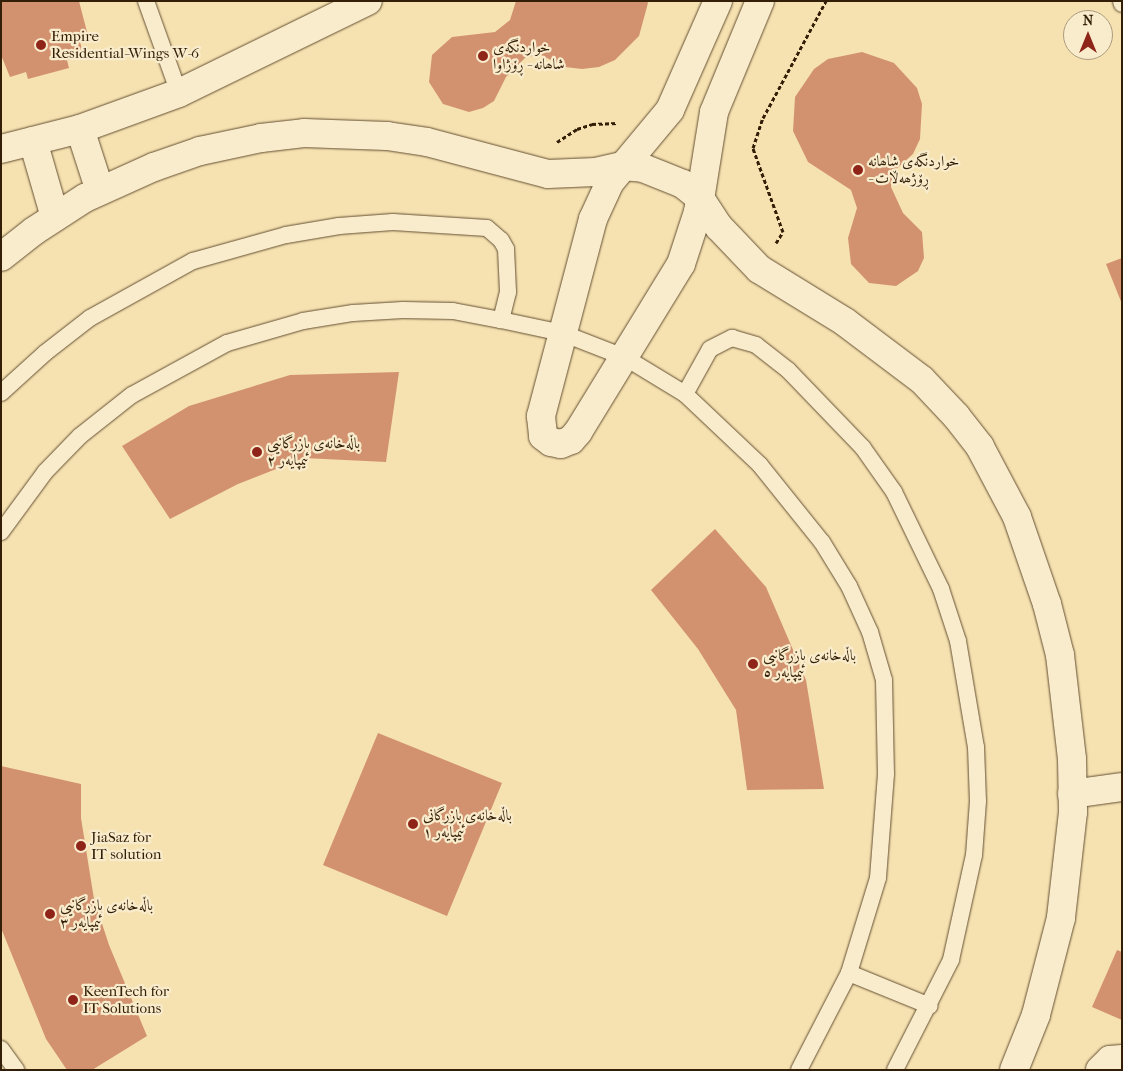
<!DOCTYPE html>
<meta charset="utf-8">
<style>
body{margin:0}
#map{position:relative;width:1123px;height:1071px;overflow:hidden;background:#f6e2b1;font-family:"IM FELL French Canon",Amiri,serif}
div>[style]{position:absolute}
[style*='--x']{left:calc(var(--x)*1px);top:calc(var(--y)*1px);width:calc(var(--w)*1px);rotate:calc(var(--a)*1deg)}
.building>*{inset:0;background:#d29270}
.path>*{height:3px;margin-top:-1.5px;transform-origin:0;background:repeating-linear-gradient(90deg,#331e07 0 4px,transparent 0 6.5px)}
.roads{filter:drop-shadow(0 0 1px #644f32) drop-shadow(0 0 1px #644f32)}
.service>*{height:16px;margin:-8px;padding:0 8px;transform-origin:8px;border-radius:8px;background:#f9eccc}
.minor>*{height:28px;margin:-14px;padding:0 14px;transform-origin:14px;border-radius:14px;background:#f9eccc}
.tertiary>*{height:28px;margin:-14px;padding:0 14px;transform-origin:14px;border-radius:14px;background:#f9eccc}
.dots>*{width:14px;height:14px;translate:-50% -50%;box-sizing:border-box;border:2px solid #f9eccc;border-radius:50%}
span{translate:-50% -50%;white-space:nowrap;text-align:center;line-height:1.15;-webkit-text-stroke:4.5px #f9eccc;paint-order:stroke}
.poi-label{font-size:15px;color:#331e07}
.left{translate:0 -50%;text-align:left}
.frame{position:absolute;inset:0;border:2px solid #331e07;pointer-events:none}
.north{position:absolute;left:1063px;top:10px;width:50px;height:50px;box-sizing:border-box;background:#f9eccc;border:1px solid #aa9a7d;border-radius:50%;rotate:0deg;font-size:14px;font-weight:700;line-height:20px;text-align:center;color:#331e07}
.north::after{content:'';display:block;margin:auto;width:18px;height:22px;background:#8f2418;clip-path:polygon(50% 0,100% 100%,50% 72%,0 100%)}
</style>
<div id="map">
<div class="building">
<i style="clip-path:polygon(1px 1px,79px 1px,87px 32px,78px 35px,84px 56px,67px 60px,69px 68px,28px 79px,26px 72px,10px 77px,1px 55px)"></i>
<i style="clip-path:polygon(516px 1px,647px 1px,648px 3px,639px 36px,615px 60px,599px 67px,582px 69px,565px 67px,541px 55px,526px 57px,506px 77px,494px 101px,483px 108px,469px 112px,443px 104px,429px 82px,432px 55px,452px 37px,495px 32px,510px 20px)"></i>
<i style="clip-path:polygon(862px 52px,894px 63px,917px 88px,922px 104px,920px 139px,913px 154px,893px 172px,891px 187px,903px 213px,922px 232px,924px 258px,918px 271px,896px 286px,869px 283px,851px 264px,848px 238px,857px 208px,851px 190px,808px 162px,793px 131px,795px 97px,814px 69px,828px 59px)"></i>
<i style="clip-path:polygon(1122px 258px,1122px 304px,1106px 264px)"></i>
<i style="clip-path:polygon(399px 372px,386px 462px,304px 458px,238px 484px,170px 519px,122px 446px,189px 406px,290px 375px)"></i>
<i style="clip-path:polygon(715px 529px,766px 587px,806px 680px,824px 789px,747px 790px,736px 710px,698px 649px,651px 590px)"></i>
<i style="clip-path:polygon(378px 733px,502px 783px,447px 916px,323px 865px)"></i>
<i style="clip-path:polygon(1px 766px,81px 784px,81px 818px,94px 899px,109px 945px,147px 1036px,92px 1070px,67px 1070px,46px 1039px,1px 928px)"></i>
<i style="clip-path:polygon(1117px 950px,1122px 952px,1122px 1020px,1092px 1007px)"></i>
</div>
<div class="path">
<i style="--x:557;--y:142;--w:24;--a:-33"></i>
<i style="--x:577;--y:129;--w:16;--a:-18"></i>
<i style="--x:592;--y:124;--w:26;--a:-2"></i>
<i style="--x:776;--y:243;--w:13;--a:-58"></i>
<i style="--x:783;--y:232;--w:89;--a:-109.7"></i>
<i style="--x:753;--y:148;--w:32;--a:-72"></i>
<i style="--x:763;--y:118;--w:133;--a:-61.7"></i>
</div>
<div class="roads">
<div class="service">
<i style="--x:146;--y:1;--w:98;--a:70.3"></i>
<i style="--x:1121;--y:1;--w:3;--a:72"></i>
<i style="--x:1;--y:393;--w:59;--a:-42.3"></i>
<i style="--x:45;--y:353;--w:57;--a:-37.9"></i>
<i style="--x:90;--y:318;--w:118;--a:-29"></i>
<i style="--x:193;--y:261;--w:97;--a:-15.6"></i>
<i style="--x:286;--y:235;--w:54;--a:-9.6"></i>
<i style="--x:339;--y:226;--w:54;--a:-4.2"></i>
<i style="--x:393;--y:222;--w:94;--a:3.7"></i>
<i style="--x:487;--y:228;--w:18;--a:41"></i>
<i style="--x:501;--y:240;--w:10;--a:61"></i>
<i style="--x:506;--y:249;--w:43;--a:87.3"></i>
<i style="--x:508;--y:292;--w:29;--a:104"></i>
<i style="--x:685;--y:394;--w:51;--a:-60.9"></i>
<i style="--x:710;--y:349;--w:25;--a:-27"></i>
<i style="--x:732;--y:338;--w:25;--a:16"></i>
<i style="--x:756;--y:345;--w:41;--a:38"></i>
<i style="--x:788;--y:370;--w:108;--a:46.1"></i>
<i style="--x:863;--y:448;--w:54;--a:54.8"></i>
<i style="--x:894;--y:492;--w:108;--a:64.1"></i>
<i style="--x:941;--y:589;--w:55;--a:71.9"></i>
<i style="--x:958;--y:641;--w:108;--a:80.4"></i>
<i style="--x:976;--y:747;--w:54;--a:87.9"></i>
<i style="--x:978;--y:801;--w:54;--a:94.2"></i>
<i style="--x:974;--y:855;--w:107;--a:102.4"></i>
<i style="--x:951;--y:960;--w:123;--a:117"></i>
<i style="--x:1;--y:532;--w:74;--a:-53.7"></i>
<i style="--x:45;--y:472;--w:50;--a:-45.8"></i>
<i style="--x:80;--y:436;--w:66;--a:-38.3"></i>
<i style="--x:132;--y:395;--w:108;--a:-28.7"></i>
<i style="--x:227;--y:343;--w:79;--a:-16.1"></i>
<i style="--x:303;--y:321;--w:51;--a:-9.1"></i>
<i style="--x:353;--y:313;--w:50;--a:-3.4"></i>
<i style="--x:403;--y:310;--w:50;--a:1.1"></i>
<i style="--x:453;--y:311;--w:49;--a:10.6"></i>
<i style="--x:501;--y:320;--w:62;--a:12"></i>
<i style="--x:562;--y:333;--w:69;--a:21.3"></i>
<i style="--x:626;--y:358;--w:69;--a:31.4"></i>
<i style="--x:685;--y:394;--w:103;--a:43.4"></i>
<i style="--x:760;--y:465;--w:99;--a:51.2"></i>
<i style="--x:822;--y:542;--w:52;--a:58.5"></i>
<i style="--x:849;--y:586;--w:51;--a:65.5"></i>
<i style="--x:870;--y:632;--w:50;--a:73.7"></i>
<i style="--x:884;--y:680;--w:94;--a:88.8"></i>
<i style="--x:886;--y:774;--w:104;--a:94.4"></i>
<i style="--x:878;--y:878;--w:99;--a:107"></i>
<i style="--x:849;--y:973;--w:109;--a:117.3"></i>
<i style="--x:849;--y:973;--w:87;--a:22.2"></i>
<i style="--x:1;--y:1049;--w:26;--a:54"></i>
</div>
<div class="minor">
<i style="--x:80;--y:129;--w:65;--a:72.1"></i>
<i style="--x:33;--y:141;--w:79;--a:73.9"></i>
<i style="--x:1;--y:149;--w:81;--a:-14.2"></i>
<i style="--x:80;--y:129;--w:105;--a:-20"></i>
<i style="--x:179;--y:93;--w:210;--a:-26"></i>
<i style="--x:1072;--y:794;--w:50;--a:-8"></i>
<i style="--x:1100;--y:1070;--w:14;--a:-45"></i>
<i style="--x:1110;--y:1060;--w:12;--a:-5"></i>
</div>
<div class="tertiary">
<i style="--x:718;--y:1;--w:119;--a:113.8"></i>
<i style="--x:670;--y:110;--w:94;--a:129.8"></i>
<i style="--x:610;--y:182;--w:41;--a:114.7"></i>
<i style="--x:593;--y:219;--w:204;--a:104.8"></i>
<i style="--x:541;--y:416;--w:20;--a:84"></i>
<i style="--x:543;--y:436;--w:10;--a:37"></i>
<i style="--x:551;--y:442;--w:10;--a:11"></i>
<i style="--x:561;--y:444;--w:11;--a:-22"></i>
<i style="--x:571;--y:440;--w:11;--a:-49"></i>
<i style="--x:578;--y:432;--w:197;--a:-58.5"></i>
<i style="--x:681;--y:264;--w:55;--a:-71.9"></i>
<i style="--x:698;--y:212;--w:101;--a:-80.9"></i>
<i style="--x:714;--y:112;--w:120;--a:-67.5"></i>
<i style="--x:1;--y:257;--w:42;--a:-38.2"></i>
<i style="--x:34;--y:231;--w:61;--a:-32.9"></i>
<i style="--x:85;--y:198;--w:76;--a:-24.2"></i>
<i style="--x:154;--y:167;--w:49;--a:-19.2"></i>
<i style="--x:200;--y:151;--w:62;--a:-12"></i>
<i style="--x:261;--y:138;--w:43;--a:-6.6"></i>
<i style="--x:304;--y:133;--w:83;--a:2.1"></i>
<i style="--x:387;--y:136;--w:40;--a:8.5"></i>
<i style="--x:427;--y:142;--w:125;--a:14.8"></i>
<i style="--x:548;--y:174;--w:48;--a:-2.4"></i>
<i style="--x:596;--y:172;--w:27;--a:-13"></i>
<i style="--x:622;--y:166;--w:21;--a:5"></i>
<i style="--x:643;--y:168;--w:43;--a:21.8"></i>
<i style="--x:683;--y:184;--w:22;--a:39"></i>
<i style="--x:700;--y:198;--w:35;--a:57"></i>
<i style="--x:719;--y:227;--w:58;--a:46.4"></i>
<i style="--x:759;--y:269;--w:101;--a:31.6"></i>
<i style="--x:845;--y:322;--w:96;--a:37"></i>
<i style="--x:922;--y:380;--w:50;--a:46.6"></i>
<i style="--x:956;--y:416;--w:39;--a:52"></i>
<i style="--x:980;--y:447;--w:79;--a:62.1"></i>
<i style="--x:1017;--y:517;--w:92;--a:71"></i>
<i style="--x:1047;--y:604;--w:53;--a:75.7"></i>
<i style="--x:1060;--y:655;--w:105;--a:83.4"></i>
<i style="--x:1072;--y:759;--w:53;--a:88.9"></i>
<i style="--x:1073;--y:812;--w:107;--a:96.5"></i>
<i style="--x:1061;--y:918;--w:100;--a:104.5"></i>
<i style="--x:1036;--y:1015;--w:59;--a:111.8"></i>
</div>
</div>
<div class="dots">
<i style="left:41px;top:45px;background:#8f2418"></i>
<i style="left:483px;top:56px;background:#8f2418"></i>
<i style="left:858px;top:170px;background:#8f2418"></i>
<i style="left:257px;top:452px;background:#8f2418"></i>
<i style="left:753px;top:664px;background:#8f2418"></i>
<i style="left:413px;top:824px;background:#8f2418"></i>
<i style="left:81px;top:846px;background:#8f2418"></i>
<i style="left:50px;top:914px;background:#8f2418"></i>
<i style="left:73px;top:1000px;background:#8f2418"></i>
</div>
<div class="poi-label">
<span class="left" style="left:51px;top:45px">Empire<br>Residential-Wings W-6</span>
<span class="left" style="left:493px;top:56px">خواردنگەی<br>شاھانە - ڕۆژاوا</span>
<span class="left" style="left:868px;top:170px">خواردنگەی شاھانە<br>- ڕۆژھەڵات</span>
<span class="left" style="left:267px;top:452px">باڵەخانەی بازرگانیی<br>ئیمپایەر ٢</span>
<span class="left" style="left:763px;top:664px">باڵەخانەی بازرگانیی<br>ئیمپایەر ٥</span>
<span class="left" style="left:423px;top:824px">باڵەخانەی بازرگانی<br>ئیمپایەر ١</span>
<span class="left" style="left:91px;top:846px">JiaSaz for<br>IT solution</span>
<span class="left" style="left:60px;top:914px">باڵەخانەی بازرگانیی<br>ئیمپایەر ٣</span>
<span class="left" style="left:83px;top:1000px">KeenTech for<br>IT Solutions</span>
</div>
<div class="frame"></div>
<div class="north">N</div>
</div>
